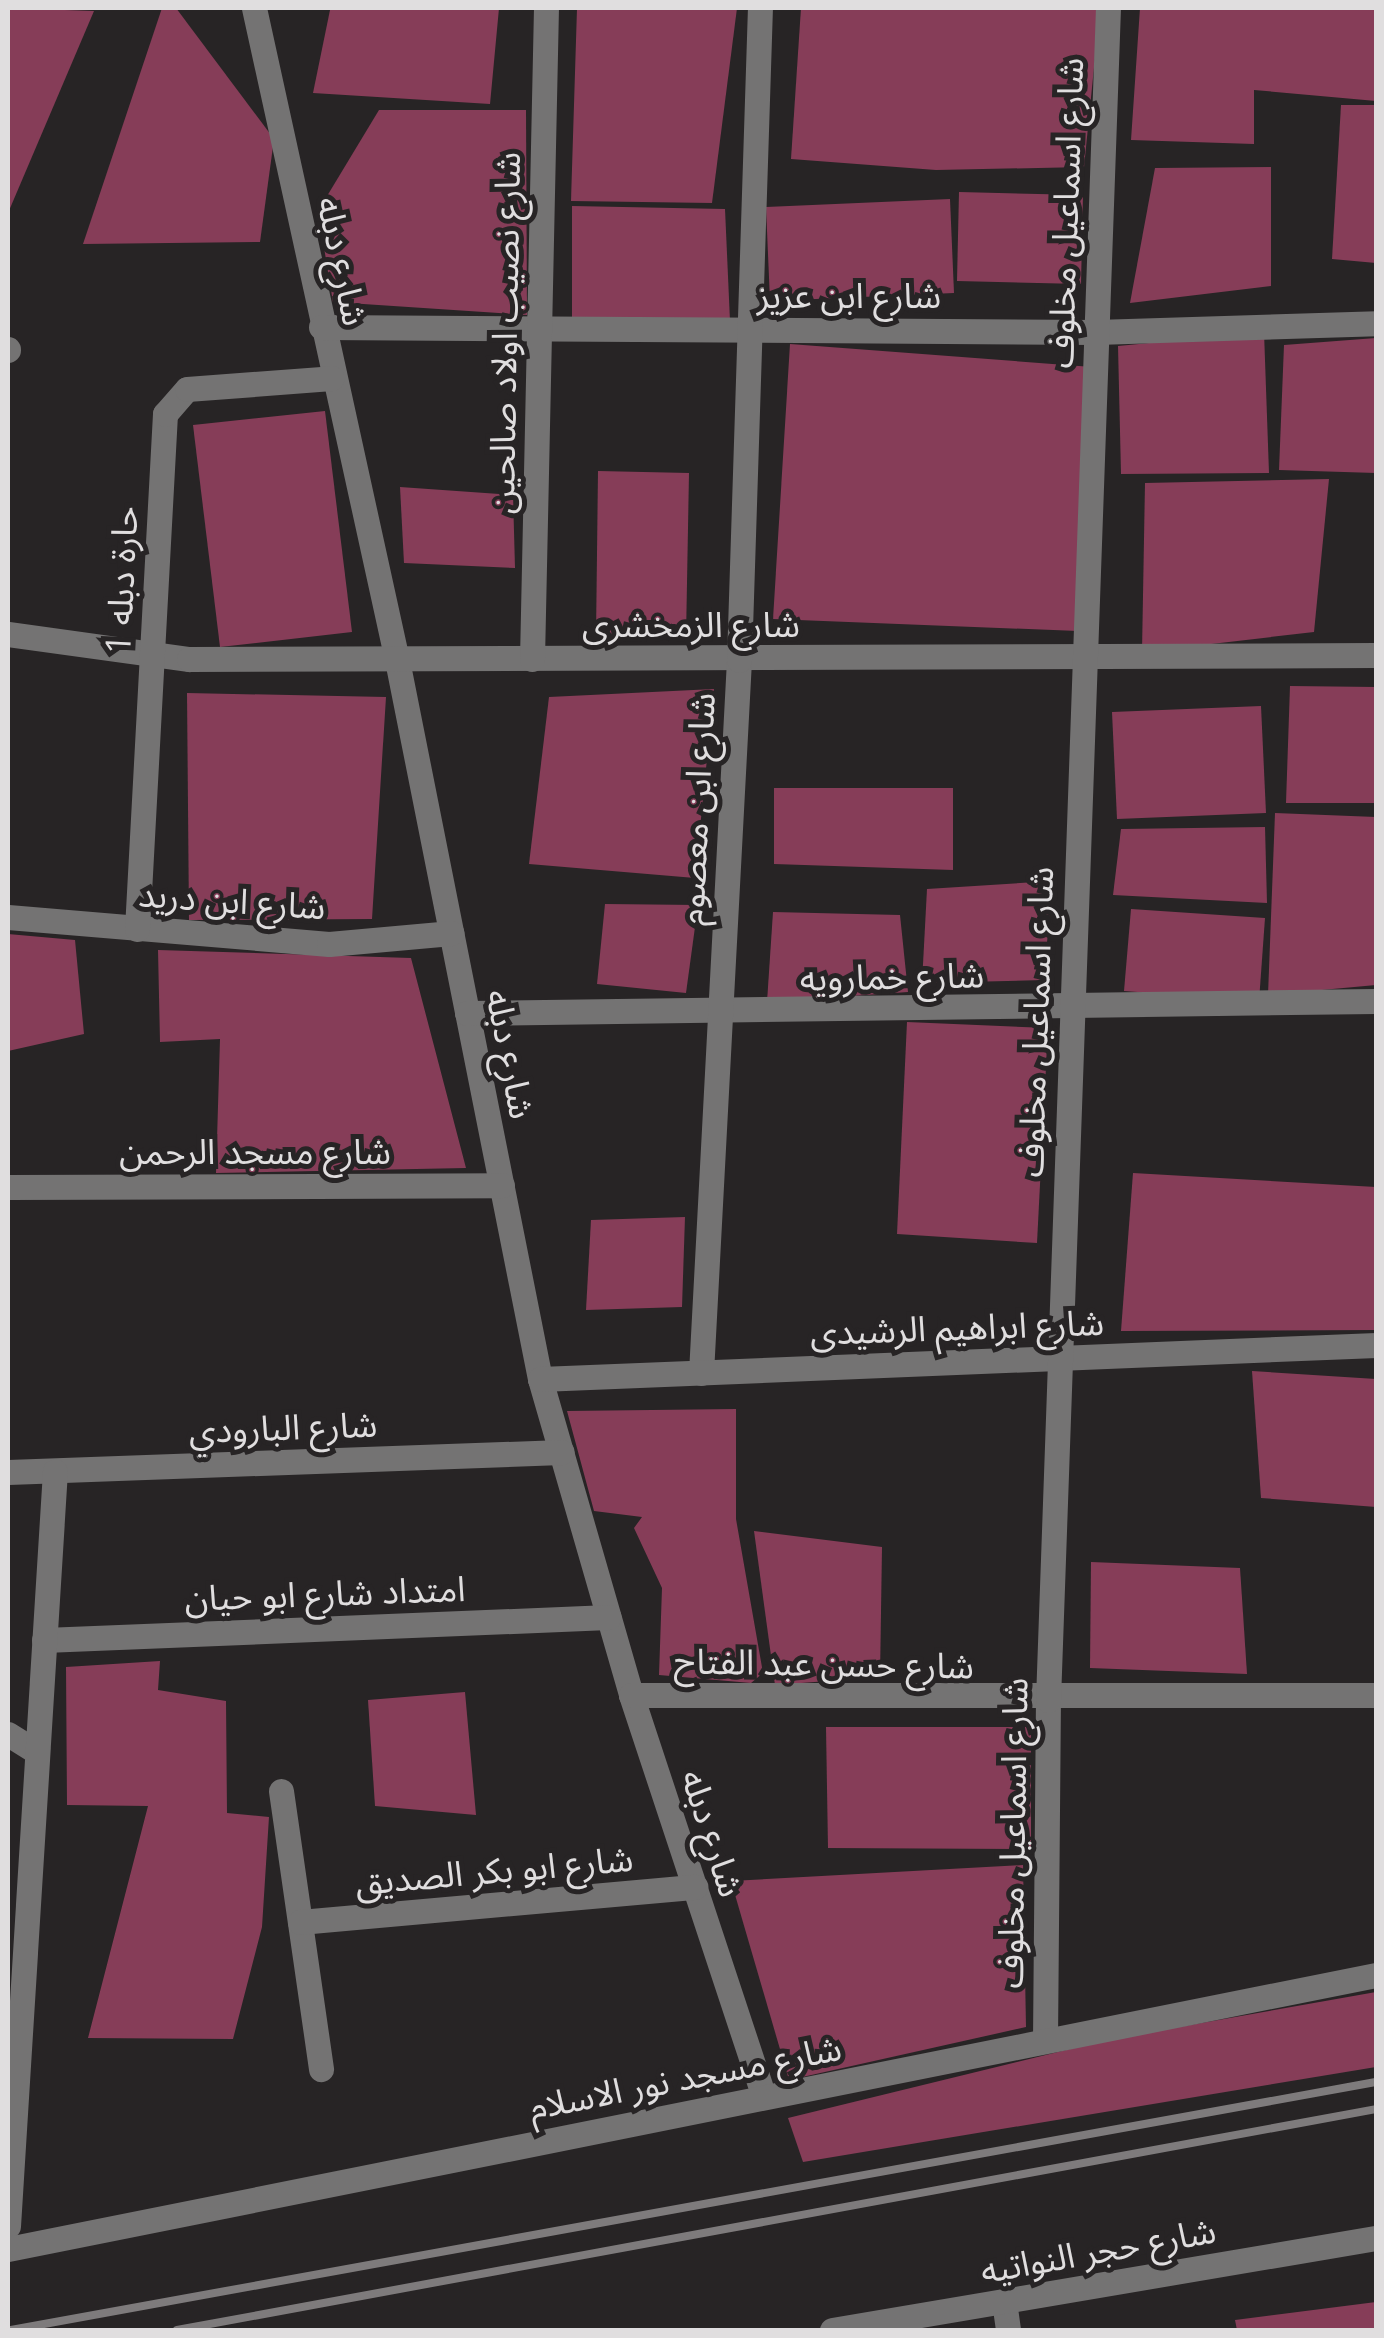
<!DOCTYPE html>
<meta charset="utf-8">
<style>
body{margin:0}
#map{position:relative;width:1384px;height:2338px;overflow:hidden;background:#272425;font-family:"Open Sans","Noto Sans Arabic",sans-serif}
div>[style]{position:absolute}
[style*='--x']{left:calc(var(--x)*1px);top:calc(var(--y)*1px);width:calc(var(--w)*1px);rotate:calc(var(--a)*1deg)}
.building>*{inset:0;background:#863d58}
.minor>*{height:25px;margin:-12.5px;padding:0 12.5px;transform-origin:12.5px;border-radius:12.5px;background:#747373}
.rail>*{height:8px;margin:-4px;padding:0 4px;transform-origin:4px;border-radius:4px;background:#7e7b7c}
span{translate:-50% -50%;white-space:nowrap;text-align:center;line-height:1.15;-webkit-text-stroke:10px #272425;paint-order:stroke}
.street-label{font-size:35px;color:#e0dedf}
.frame{position:absolute;inset:0;border:10px solid #e0dedf;pointer-events:none}
</style>
<div id="map">
<div class="building">
<i style="clip-path:polygon(8px 8px,94px 11px,8px 213px)"></i>
<i style="clip-path:polygon(162px 8px,176px 8px,274px 139px,260px 242px,83px 244px)"></i>
<i style="clip-path:polygon(499px 8px,490px 104px,313px 93px,330px 10px)"></i>
<i style="clip-path:polygon(577px 8px,737px 8px,712px 203px,571px 201px)"></i>
<i style="clip-path:polygon(801px 8px,1100px 8px,1084px 167px,936px 170px,791px 159px)"></i>
<i style="clip-path:polygon(1140px 8px,1376px 8px,1376px 101px,1254px 90px,1254px 144px,1131px 140px)"></i>
<i style="clip-path:polygon(1341px 105px,1376px 105px,1376px 263px,1332px 259px)"></i>
<i style="clip-path:polygon(379px 110px,526px 110px,527px 315px,333px 302px,318px 211px)"></i>
<i style="clip-path:polygon(1271px 167px,1271px 286px,1130px 303px,1155px 168px)"></i>
<i style="clip-path:polygon(959px 192px,1083px 195px,1081px 284px,957px 281px)"></i>
<i style="clip-path:polygon(950px 199px,954px 293px,770px 301px,766px 207px)"></i>
<i style="clip-path:polygon(572px 206px,725px 209px,730px 321px,572px 320px)"></i>
<i style="clip-path:polygon(1264px 332px,1269px 473px,1121px 474px,1118px 346px)"></i>
<i style="clip-path:polygon(1376px 338px,1376px 473px,1279px 470px,1284px 345px)"></i>
<i style="clip-path:polygon(790px 344px,1092px 367px,1078px 631px,773px 619px)"></i>
<i style="clip-path:polygon(325px 411px,352px 632px,220px 647px,193px 425px)"></i>
<i style="clip-path:polygon(598px 471px,689px 473px,686px 638px,596px 637px)"></i>
<i style="clip-path:polygon(1329px 479px,1314px 632px,1142px 652px,1145px 483px)"></i>
<i style="clip-path:polygon(400px 487px,513px 495px,515px 568px,404px 563px)"></i>
<i style="clip-path:polygon(1290px 686px,1376px 687px,1376px 803px,1286px 803px)"></i>
<i style="clip-path:polygon(714px 689px,695px 878px,529px 864px,549px 697px)"></i>
<i style="clip-path:polygon(187px 693px,386px 697px,372px 919px,189px 920px)"></i>
<i style="clip-path:polygon(1261px 706px,1266px 813px,1117px 819px,1112px 712px)"></i>
<i style="clip-path:polygon(774px 788px,953px 788px,953px 870px,774px 864px)"></i>
<i style="clip-path:polygon(1275px 813px,1376px 817px,1376px 985px,1268px 995px)"></i>
<i style="clip-path:polygon(1265px 827px,1267px 903px,1113px 895px,1121px 829px)"></i>
<i style="clip-path:polygon(1052px 881px,1044px 980px,922px 983px,927px 889px)"></i>
<i style="clip-path:polygon(605px 904px,698px 905px,686px 993px,597px 984px)"></i>
<i style="clip-path:polygon(1131px 909px,1265px 918px,1259px 1001px,1124px 991px)"></i>
<i style="clip-path:polygon(773px 912px,900px 915px,908px 992px,767px 1002px)"></i>
<i style="clip-path:polygon(8px 934px,75px 940px,84px 1034px,8px 1051px)"></i>
<i style="clip-path:polygon(158px 950px,411px 958px,466px 1168px,216px 1173px,220px 1039px,160px 1042px)"></i>
<i style="clip-path:polygon(907px 1022px,1048px 1028px,1037px 1243px,897px 1234px)"></i>
<i style="clip-path:polygon(1133px 1173px,1376px 1187px,1376px 1330px,1121px 1331px)"></i>
<i style="clip-path:polygon(685px 1217px,682px 1307px,586px 1310px,591px 1220px)"></i>
<i style="clip-path:polygon(1252px 1371px,1376px 1379px,1376px 1507px,1261px 1498px)"></i>
<i style="clip-path:polygon(736px 1409px,736px 1519px,763px 1673px,751px 1683px,659px 1675px,662px 1588px,634px 1528px,642px 1517px,594px 1511px,567px 1411px)"></i>
<i style="clip-path:polygon(754px 1531px,882px 1547px,880px 1677px,775px 1685px)"></i>
<i style="clip-path:polygon(1091px 1562px,1240px 1568px,1247px 1674px,1090px 1668px)"></i>
<i style="clip-path:polygon(160px 1661px,158px 1690px,226px 1701px,227px 1813px,269px 1817px,262px 1927px,233px 2039px,88px 2038px,148px 1806px,67px 1805px,66px 1667px)"></i>
<i style="clip-path:polygon(465px 1692px,476px 1815px,375px 1806px,368px 1700px)"></i>
<i style="clip-path:polygon(826px 1727px,1031px 1727px,1031px 1849px,828px 1848px)"></i>
<i style="clip-path:polygon(1023px 1865px,1026px 2027px,789px 2080px,731px 1881px)"></i>
<i style="clip-path:polygon(1376px 1992px,1376px 2067px,803px 2162px,788px 2118px,1111px 2039px)"></i>
<i style="clip-path:polygon(1376px 2302px,1376px 2330px,1237px 2330px,1235px 2320px)"></i>
</div>
<div class="minor">
<i style="--x:254;--y:8;--w:667;--a:77.63"></i>
<i style="--x:397;--y:660;--w:733;--a:78.75"></i>
<i style="--x:540;--y:1379;--w:329;--a:73.9"></i>
<i style="--x:631;--y:1695;--w:422;--a:71.7"></i>
<i style="--x:321;--y:327;--w:775;--a:0.37"></i>
<i style="--x:1096;--y:332;--w:280;--a:-1.8"></i>
<i style="--x:8;--y:349;--w:1;--a:90"></i>
<i style="--x:8;--y:634;--w:183;--a:7.9"></i>
<i style="--x:189;--y:659;--w:1187;--a:-0.19"></i>
<i style="--x:532;--y:659;--w:651;--a:-88.77"></i>
<i style="--x:8;--y:917;--w:322;--a:4.8"></i>
<i style="--x:329;--y:944;--w:123;--a:-5.1"></i>
<i style="--x:137;--y:929;--w:516;--a:-86.89"></i>
<i style="--x:165;--y:414;--w:33;--a:-49"></i>
<i style="--x:187;--y:389;--w:145;--a:-4.3"></i>
<i style="--x:467;--y:1013;--w:909;--a:-0.76"></i>
<i style="--x:8;--y:1187;--w:494;--a:-0.2"></i>
<i style="--x:701;--y:1373;--w:714;--a:-86.95"></i>
<i style="--x:739;--y:660;--w:652;--a:-88.16"></i>
<i style="--x:540;--y:1379;--w:837;--a:-2.33"></i>
<i style="--x:8;--y:1472;--w:554;--a:-2.07"></i>
<i style="--x:44;--y:1640;--w:565;--a:-2.33"></i>
<i style="--x:631;--y:1695;--w:745;--a:0"></i>
<i style="--x:8;--y:1734;--w:34;--a:32"></i>
<i style="--x:281;--y:1791;--w:281;--a:81.8"></i>
<i style="--x:300;--y:1922;--w:397;--a:-5.1"></i>
<i style="--x:1045;--y:2040;--w:340;--a:-89.5"></i>
<i style="--x:1048;--y:1700;--w:1693;--a:-87.97"></i>
<i style="--x:8;--y:2226;--w:756;--a:-86.44"></i>
<i style="--x:8;--y:2249;--w:1395;--a:-11.33"></i>
<i style="--x:1004;--y:2301;--w:29;--a:82"></i>
<i style="--x:832;--y:2330;--w:552;--a:-9.6"></i>
</div>
<div class="rail">
<i style="--x:11;--y:2330;--w:1387;--a:-10.3"></i>
<i style="--x:177;--y:2330;--w:1219;--a:-10.44"></i>
</div>
<div class="street-label">
<span style="left:1065px;top:213px;rotate:-88deg">شارع اسماعيل مخلوف</span>
<span style="left:343px;top:261px;rotate:78deg">شارع دبله</span>
<span style="left:849px;top:295px">شارع ابن عزيز</span>
<span style="left:504px;top:333px;rotate:-89deg">شارع نصيب اولاد صالحين</span>
<span style="left:121px;top:580px;rotate:-87deg">حارة دبله 1</span>
<span style="left:691px;top:624px">شارع الزمخشرى</span>
<span style="left:696px;top:809px;rotate:-87deg">شارع ابن معصوم</span>
<span style="left:232px;top:900px;rotate:4deg">شارع ابن دريد</span>
<span style="left:892px;top:976px;rotate:-1deg">شارع خمارويه</span>
<span style="left:1035px;top:1022px;rotate:-88deg">شارع اسماعيل مخلوف</span>
<span style="left:511px;top:1054px;rotate:79deg">شارع دبله</span>
<span style="left:255px;top:1151px">شارع مسجد الرحمن</span>
<span style="left:957px;top:1327px;rotate:-2deg">شارع ابراهيم الرشيدى</span>
<span style="left:283px;top:1427px;rotate:-2deg">شارع البارودي</span>
<span style="left:325px;top:1593px;rotate:-2deg">امتداد شارع ابو حيان</span>
<span style="left:824px;top:1663px;rotate:1deg">شارع حسن عبد الفتاح</span>
<span style="left:713px;top:1833px;rotate:72deg">شارع دبله</span>
<span style="left:1012px;top:1833px;rotate:-89deg">شارع اسماعيل مخلوف</span>
<span style="left:494px;top:1870px;rotate:-5deg">شارع ابو بكر الصديق</span>
<span style="left:685px;top:2077px;rotate:-11deg">شارع مسجد نور الاسلام</span>
<span style="left:1098px;top:2250px;rotate:-10deg">شارع حجر النواتيه</span>
</div>
<div class="frame"></div>
</div>
